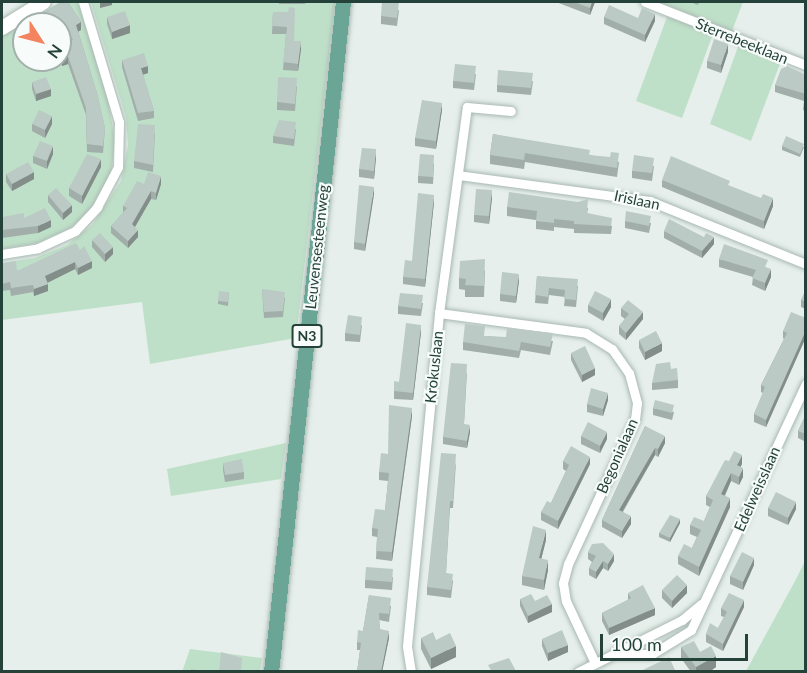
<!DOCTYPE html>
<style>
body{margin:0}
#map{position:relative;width:807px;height:673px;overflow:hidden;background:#e6efeb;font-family:Lato,sans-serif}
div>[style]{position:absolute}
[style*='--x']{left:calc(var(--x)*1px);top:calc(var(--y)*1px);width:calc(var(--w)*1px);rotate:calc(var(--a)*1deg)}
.green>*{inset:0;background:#bfe0c8}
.roads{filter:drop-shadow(0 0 2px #a8b8b2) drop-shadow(0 0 2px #a8b8b2)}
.street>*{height:9px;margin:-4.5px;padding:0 4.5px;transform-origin:4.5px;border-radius:4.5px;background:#fff}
.secondary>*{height:14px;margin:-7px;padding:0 7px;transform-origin:7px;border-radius:7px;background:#fff}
.primary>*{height:15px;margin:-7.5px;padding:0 7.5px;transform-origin:7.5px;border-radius:7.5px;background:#6aa596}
.wall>*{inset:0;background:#a1aea9}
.shaded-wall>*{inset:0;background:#838d89}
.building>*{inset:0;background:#bbcac4}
span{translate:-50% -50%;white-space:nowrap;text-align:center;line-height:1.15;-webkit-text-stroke:4.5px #f7fbf9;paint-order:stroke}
.shield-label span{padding:2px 4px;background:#f7fbf9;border:2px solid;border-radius:4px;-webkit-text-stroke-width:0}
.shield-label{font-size:14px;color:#24423a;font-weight:700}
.street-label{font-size:15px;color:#24423a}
.frame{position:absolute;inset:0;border:3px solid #24423a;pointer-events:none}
.north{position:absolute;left:12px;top:12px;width:60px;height:60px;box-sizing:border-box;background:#f7fbf9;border:2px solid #a3b1ad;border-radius:50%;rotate:126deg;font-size:16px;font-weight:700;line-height:24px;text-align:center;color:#24423a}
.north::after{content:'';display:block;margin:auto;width:21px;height:27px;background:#f4845f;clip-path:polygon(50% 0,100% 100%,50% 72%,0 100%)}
.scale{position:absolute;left:600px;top:634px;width:148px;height:27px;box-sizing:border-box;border:3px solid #24423a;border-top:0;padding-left:8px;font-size:18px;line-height:21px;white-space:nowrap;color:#24423a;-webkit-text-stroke:4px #f7fbf9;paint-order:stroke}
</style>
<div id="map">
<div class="green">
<i style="clip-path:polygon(evenodd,60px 2px,76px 2px,79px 6px,108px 99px,115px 142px,111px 173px,88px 213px,70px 228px,38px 243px,2px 249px,2px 36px,60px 2px,24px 24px,60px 24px,60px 60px,24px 60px,24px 24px)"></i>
<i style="clip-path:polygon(91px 2px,335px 2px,296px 338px,150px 364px,142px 302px,2px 320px,2px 263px,35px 258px,67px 245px,92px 225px,121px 181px,128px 145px,126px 117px)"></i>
<i style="clip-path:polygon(659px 2px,743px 2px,732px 31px)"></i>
<i style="clip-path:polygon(667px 17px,713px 34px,682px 118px,636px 101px)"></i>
<i style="clip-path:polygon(739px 44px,781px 61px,751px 141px,710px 124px)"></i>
<i style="clip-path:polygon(286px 443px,281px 479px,171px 496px,167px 469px)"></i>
<i style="clip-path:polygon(805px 561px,805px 671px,746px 671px,795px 581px)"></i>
<i style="clip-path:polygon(190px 649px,262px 658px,260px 671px,182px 672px)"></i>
</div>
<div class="roads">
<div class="street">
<i style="--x:645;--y:2;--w:173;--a:21.4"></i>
<i style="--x:458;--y:175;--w:194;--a:7.7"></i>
<i style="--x:650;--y:201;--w:168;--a:22"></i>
<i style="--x:2;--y:254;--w:36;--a:-9"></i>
<i style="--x:38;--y:248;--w:41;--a:-24.7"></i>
<i style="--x:75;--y:231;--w:33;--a:-47"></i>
<i style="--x:97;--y:207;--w:45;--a:-62.3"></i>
<i style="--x:118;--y:167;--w:45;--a:-88.7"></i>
<i style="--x:119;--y:122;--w:125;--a:-106.7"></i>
<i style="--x:439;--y:313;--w:148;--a:7.7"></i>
<i style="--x:586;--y:333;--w:31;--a:32"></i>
<i style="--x:612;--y:349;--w:29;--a:55"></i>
<i style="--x:629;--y:373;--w:31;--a:75"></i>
<i style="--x:637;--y:403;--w:16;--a:97"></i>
<i style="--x:635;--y:419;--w:160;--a:114.8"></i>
<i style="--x:568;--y:564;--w:20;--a:105"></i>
<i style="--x:563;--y:583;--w:18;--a:81"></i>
<i style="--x:566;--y:601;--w:68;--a:64.9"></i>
<i style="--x:616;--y:654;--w:36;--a:0"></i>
<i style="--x:652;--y:654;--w:46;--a:-31.6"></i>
<i style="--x:691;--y:630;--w:272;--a:-65"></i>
<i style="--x:411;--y:672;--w:26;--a:-99"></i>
<i style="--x:407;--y:646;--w:335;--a:-84.5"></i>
<i style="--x:439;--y:313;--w:208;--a:-82.3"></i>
<i style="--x:467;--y:107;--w:44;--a:5.2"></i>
<i style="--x:578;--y:672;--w:116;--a:-26.6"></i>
<i style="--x:682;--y:620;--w:25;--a:-40"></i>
</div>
<div class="secondary">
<i style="--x:2;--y:28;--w:49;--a:-31.8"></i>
</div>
<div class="primary">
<i style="--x:271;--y:672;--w:674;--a:-83.87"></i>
</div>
</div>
<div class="wall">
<i style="clip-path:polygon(61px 2px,68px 2px,81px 22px,81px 30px,78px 31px,97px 93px,105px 128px,103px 153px,87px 152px,86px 115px,68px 64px,62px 66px,60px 59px,60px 48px,70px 42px,65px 34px,60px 38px,60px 24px,34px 24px,34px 20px)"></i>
<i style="clip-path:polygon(279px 2px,306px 2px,305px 4px,279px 4px)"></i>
<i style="clip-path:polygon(556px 2px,595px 2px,590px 15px)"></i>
<i style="clip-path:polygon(690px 2px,699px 2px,698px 5px)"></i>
<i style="clip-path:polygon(399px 10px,397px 26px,381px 24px,381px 16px)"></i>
<i style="clip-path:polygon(273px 12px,288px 12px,294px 41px,301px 49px,298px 71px,283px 70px,286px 34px,272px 34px)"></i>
<i style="clip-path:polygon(107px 17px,130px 33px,112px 39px,107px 24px)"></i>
<i style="clip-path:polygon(604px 17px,638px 18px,655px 21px,645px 42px,604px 24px)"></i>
<i style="clip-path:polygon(728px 52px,721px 73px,707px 68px,707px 61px)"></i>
<i style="clip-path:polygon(122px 60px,148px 73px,143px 75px,154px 111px,154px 118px,138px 121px,122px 67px)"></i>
<i style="clip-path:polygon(476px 74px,474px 90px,453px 88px,453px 81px)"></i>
<i style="clip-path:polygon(806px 75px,806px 111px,803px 110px,804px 101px,775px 92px,775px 85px)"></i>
<i style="clip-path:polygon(533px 81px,531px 95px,497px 92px,497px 85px)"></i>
<i style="clip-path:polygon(32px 82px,51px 96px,36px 101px,32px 89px)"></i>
<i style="clip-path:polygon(297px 86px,295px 111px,277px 110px,277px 102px)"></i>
<i style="clip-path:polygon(442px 110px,436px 149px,415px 146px,415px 138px)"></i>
<i style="clip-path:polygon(32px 124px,52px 124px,45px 138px,32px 131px)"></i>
<i style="clip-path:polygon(296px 129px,294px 146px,273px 143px,273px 136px)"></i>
<i style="clip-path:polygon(155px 132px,153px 172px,134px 168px,134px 161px)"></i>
<i style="clip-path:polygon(493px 134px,590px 155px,619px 162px,617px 177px,525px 162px,524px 169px,490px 164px,490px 155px)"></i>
<i style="clip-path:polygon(782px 146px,804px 147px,800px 157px,782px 150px)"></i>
<i style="clip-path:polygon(53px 154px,47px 169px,33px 163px,33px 156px)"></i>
<i style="clip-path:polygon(376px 157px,374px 179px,359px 177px,359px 169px)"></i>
<i style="clip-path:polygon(434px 163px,433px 184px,418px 183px,418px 176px)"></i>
<i style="clip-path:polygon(654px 166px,652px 181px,632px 178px,632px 171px)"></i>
<i style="clip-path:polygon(101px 167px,82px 204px,69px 196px,69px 188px)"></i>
<i style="clip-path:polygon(6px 174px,34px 179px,12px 191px,6px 182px)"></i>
<i style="clip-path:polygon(662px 180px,773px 206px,764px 229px,662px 187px)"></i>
<i style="clip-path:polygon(144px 184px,161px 184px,156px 200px,151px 199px,135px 227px,138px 237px,128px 248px,111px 233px,111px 226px,123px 213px,123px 206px)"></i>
<i style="clip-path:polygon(374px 194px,365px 251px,354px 249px,354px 242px)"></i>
<i style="clip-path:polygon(48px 195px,72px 212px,63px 220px,48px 202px)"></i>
<i style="clip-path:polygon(492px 198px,489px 224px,474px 222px,474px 215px)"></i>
<i style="clip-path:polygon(434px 202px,425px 287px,403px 284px,403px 277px,412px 261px)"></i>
<i style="clip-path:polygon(507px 207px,588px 208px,587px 214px,612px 226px,611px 234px,574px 233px,574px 229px,554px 227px,554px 231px,536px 229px,536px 220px,507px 216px)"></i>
<i style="clip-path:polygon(2px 217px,24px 218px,51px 227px,38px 233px,2px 238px)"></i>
<i style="clip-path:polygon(625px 221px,651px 223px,649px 233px,625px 228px)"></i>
<i style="clip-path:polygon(664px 231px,714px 244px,702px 258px,664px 238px)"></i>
<i style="clip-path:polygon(92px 240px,113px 254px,105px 262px,92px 247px)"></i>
<i style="clip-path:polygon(80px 250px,92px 268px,78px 275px,75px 269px,47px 283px,48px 291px,34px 296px,33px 292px,11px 296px,10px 290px,2px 291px,2px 263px,17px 271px)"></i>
<i style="clip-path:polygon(719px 259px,767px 268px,771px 277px,765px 291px,752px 285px,753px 277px,719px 267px)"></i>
<i style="clip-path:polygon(485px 270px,484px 297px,465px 297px,465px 290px,459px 289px,459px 278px)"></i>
<i style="clip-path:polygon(537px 276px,578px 286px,576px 307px,564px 306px,565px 297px,549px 295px,548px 304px,535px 303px)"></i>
<i style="clip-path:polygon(519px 281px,516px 303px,500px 301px,500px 294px)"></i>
<i style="clip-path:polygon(262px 289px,285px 298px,283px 317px,264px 318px)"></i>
<i style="clip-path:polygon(806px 290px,806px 309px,801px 307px,801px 300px)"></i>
<i style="clip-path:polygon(229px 292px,228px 306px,218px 304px,218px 301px)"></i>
<i style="clip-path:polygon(423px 303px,421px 316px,398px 314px,398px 306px)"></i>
<i style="clip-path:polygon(588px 305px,611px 307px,603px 321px,588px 312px)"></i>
<i style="clip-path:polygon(621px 308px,643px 319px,626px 340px,619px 334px,619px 326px,625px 319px,621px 316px)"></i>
<i style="clip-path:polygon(806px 318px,806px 337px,766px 427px,754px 422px,754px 414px,763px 393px,761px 392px,761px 385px,784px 339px,783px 338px,783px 331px)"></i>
<i style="clip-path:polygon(362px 325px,360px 342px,345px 341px,345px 333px)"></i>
<i style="clip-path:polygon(421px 332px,413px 400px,394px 399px,394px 391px,399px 382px)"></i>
<i style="clip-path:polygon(485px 336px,553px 341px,550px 355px,521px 350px,519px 358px,463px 350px,463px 342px)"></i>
<i style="clip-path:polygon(639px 340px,662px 351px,645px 360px,639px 348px)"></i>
<i style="clip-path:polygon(571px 353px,595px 375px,582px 382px,571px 360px)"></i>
<i style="clip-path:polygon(671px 369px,678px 380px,678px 388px,652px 390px,652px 383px)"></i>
<i style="clip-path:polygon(467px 372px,464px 424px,470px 432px,467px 448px,443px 444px,443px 437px)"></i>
<i style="clip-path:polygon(608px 400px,603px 416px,587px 412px,587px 404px)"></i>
<i style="clip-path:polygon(653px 408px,674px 412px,672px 420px,653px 415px)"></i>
<i style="clip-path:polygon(806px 414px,806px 442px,798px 438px,798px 431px)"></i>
<i style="clip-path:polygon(412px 416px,392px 561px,376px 559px,377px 537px,372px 536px,372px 528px,385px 510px,388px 481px,379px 480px,379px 472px,388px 454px)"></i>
<i style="clip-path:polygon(645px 426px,665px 443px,658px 457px,655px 455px,623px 512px,631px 524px,622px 538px,602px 527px,602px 520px)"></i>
<i style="clip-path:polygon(581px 436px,607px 439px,600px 453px,581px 444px)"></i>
<i style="clip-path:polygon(563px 461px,590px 464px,558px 529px,541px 520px,541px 512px,551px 503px,566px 471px,563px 469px)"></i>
<i style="clip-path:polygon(729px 461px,742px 464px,740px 467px,743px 477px,739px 485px,731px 481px,725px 496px,730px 507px,699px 576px,678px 564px,678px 556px,692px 548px,697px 537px,690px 534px,690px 525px,704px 521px,710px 507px,706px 505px,706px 496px)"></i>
<i style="clip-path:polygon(456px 462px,453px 508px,450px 508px,446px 573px,453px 581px,451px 598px,427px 595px,427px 587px)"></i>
<i style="clip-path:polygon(223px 463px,244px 472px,244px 479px,225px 482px,223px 470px)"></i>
<i style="clip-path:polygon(768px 508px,796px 509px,788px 525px,768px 516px)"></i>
<i style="clip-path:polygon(680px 523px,670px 542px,659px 537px,659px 533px)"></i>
<i style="clip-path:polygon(546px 540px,541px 559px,548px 570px,544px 590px,522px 585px,522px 576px)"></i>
<i style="clip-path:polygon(588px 552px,614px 561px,608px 571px,603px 568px,596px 579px,589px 575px,589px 568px,592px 562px,588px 559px)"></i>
<i style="clip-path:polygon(754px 565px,743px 590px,730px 584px,730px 576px)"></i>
<i style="clip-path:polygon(393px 577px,392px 590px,365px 588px,365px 580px)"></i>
<i style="clip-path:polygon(662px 590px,687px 593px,672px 608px,662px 598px)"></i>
<i style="clip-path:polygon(628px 593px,655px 615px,609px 635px,602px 621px,602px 613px,628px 600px)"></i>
<i style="clip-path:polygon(369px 595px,391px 606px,389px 622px,379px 620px,380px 629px,389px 638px,382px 672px,357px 672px,360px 650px,357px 650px,357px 642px,363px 631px)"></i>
<i style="clip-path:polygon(520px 599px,535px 601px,552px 612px,528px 623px,520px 606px)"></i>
<i style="clip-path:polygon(744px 607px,723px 651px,706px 642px,706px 634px,718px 628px,724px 617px,721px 616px,721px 608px)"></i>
<i style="clip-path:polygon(421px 638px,436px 640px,456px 657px,431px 669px,421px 649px)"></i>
<i style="clip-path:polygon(542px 639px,568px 652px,548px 661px,542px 646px)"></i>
<i style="clip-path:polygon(681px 647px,700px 652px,716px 667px,709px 672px,691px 672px,681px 658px)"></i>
</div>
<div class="shaded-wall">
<i style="clip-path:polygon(100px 2px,112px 2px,112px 5px,100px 8px)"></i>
<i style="clip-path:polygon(592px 2px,595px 2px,590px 15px,590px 8px)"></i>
<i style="clip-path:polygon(655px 14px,655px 21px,645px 42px,645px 35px)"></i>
<i style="clip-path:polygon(81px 22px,81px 30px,76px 33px,76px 25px)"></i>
<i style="clip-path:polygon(130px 25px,130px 33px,112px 39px,112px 32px)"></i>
<i style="clip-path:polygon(65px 27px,65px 34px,60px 38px,60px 31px)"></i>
<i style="clip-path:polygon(301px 41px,301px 49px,298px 71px,298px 64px)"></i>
<i style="clip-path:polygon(728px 44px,728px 52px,721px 73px,721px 65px)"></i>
<i style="clip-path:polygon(68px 56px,68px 64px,62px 66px,62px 58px)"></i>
<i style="clip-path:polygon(148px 66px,148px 73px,141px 75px,141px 68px)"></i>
<i style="clip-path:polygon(51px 89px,51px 96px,36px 101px,36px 94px)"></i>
<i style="clip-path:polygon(442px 103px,442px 110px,436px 149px,436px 141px)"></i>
<i style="clip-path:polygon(52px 116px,52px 124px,45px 138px,45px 130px)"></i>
<i style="clip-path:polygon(53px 146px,53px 154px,47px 169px,47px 161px)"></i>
<i style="clip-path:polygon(376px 149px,376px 157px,374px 179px,374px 171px)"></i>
<i style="clip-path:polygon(101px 159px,101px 167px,82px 204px,82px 196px)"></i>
<i style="clip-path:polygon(34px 172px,34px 179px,12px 191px,12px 184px)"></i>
<i style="clip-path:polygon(161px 176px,161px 184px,156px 200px,156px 193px)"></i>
<i style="clip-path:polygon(374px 187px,374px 194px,365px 251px,365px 244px)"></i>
<i style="clip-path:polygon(492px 190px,492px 198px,489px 224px,489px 216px)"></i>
<i style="clip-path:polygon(151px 191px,151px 199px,132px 232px,132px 224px)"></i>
<i style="clip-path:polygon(434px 195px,434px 202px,425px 287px,425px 279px)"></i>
<i style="clip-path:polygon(773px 198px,773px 206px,764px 229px,764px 221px)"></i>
<i style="clip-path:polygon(72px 205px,72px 212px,63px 220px,63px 213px)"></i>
<i style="clip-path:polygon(51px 220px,51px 227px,38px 233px,38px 226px)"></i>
<i style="clip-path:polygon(138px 230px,138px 237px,128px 248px,128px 241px)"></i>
<i style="clip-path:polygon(714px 237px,714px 244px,702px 258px,702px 251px)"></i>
<i style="clip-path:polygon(113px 247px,113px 254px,105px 262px,105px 254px)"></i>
<i style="clip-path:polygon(92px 261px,92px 268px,78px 275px,78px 268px)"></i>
<i style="clip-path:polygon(75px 262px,75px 269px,45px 284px,45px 276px)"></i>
<i style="clip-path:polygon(771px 269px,771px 277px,765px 291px,765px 283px)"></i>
<i style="clip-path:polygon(519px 274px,519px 281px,516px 303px,516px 296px)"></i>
<i style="clip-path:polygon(48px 284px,48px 291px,34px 296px,34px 289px)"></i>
<i style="clip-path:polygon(611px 299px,611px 307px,603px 321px,603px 313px)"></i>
<i style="clip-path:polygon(643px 312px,643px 319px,626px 340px,626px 333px)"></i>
<i style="clip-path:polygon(421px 325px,421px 332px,413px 400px,413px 393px)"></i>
<i style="clip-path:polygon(806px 330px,806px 337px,766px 427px,766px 420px)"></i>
<i style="clip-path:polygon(662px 343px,662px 351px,645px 360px,645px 352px)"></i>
<i style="clip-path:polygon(595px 368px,595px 375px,582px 382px,582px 375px)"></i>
<i style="clip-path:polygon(608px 393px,608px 400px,603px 416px,603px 409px)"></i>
<i style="clip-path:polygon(412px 408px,412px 416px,392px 561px,392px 552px)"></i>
<i style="clip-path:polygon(470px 425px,470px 432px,467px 448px,467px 441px)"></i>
<i style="clip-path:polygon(607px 432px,607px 439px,600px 453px,600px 446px)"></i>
<i style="clip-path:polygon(665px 436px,665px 443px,658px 457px,658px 449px)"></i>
<i style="clip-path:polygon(655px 448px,655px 455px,619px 517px,619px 510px)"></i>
<i style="clip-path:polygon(742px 455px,742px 464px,737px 474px,737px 465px)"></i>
<i style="clip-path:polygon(590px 457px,590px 464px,558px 529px,558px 521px)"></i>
<i style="clip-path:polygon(743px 468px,743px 477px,739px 485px,739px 477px)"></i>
<i style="clip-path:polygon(731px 473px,731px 481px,721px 503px,721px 494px)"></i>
<i style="clip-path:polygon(730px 498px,730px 507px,699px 576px,699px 567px)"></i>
<i style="clip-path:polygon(796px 502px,796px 509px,788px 525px,788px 518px)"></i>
<i style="clip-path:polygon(631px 516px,631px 524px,622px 538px,622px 531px)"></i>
<i style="clip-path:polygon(680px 519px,680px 523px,670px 542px,670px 538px)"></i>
<i style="clip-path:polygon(546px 530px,546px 540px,539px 568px,539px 558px)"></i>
<i style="clip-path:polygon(614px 554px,614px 561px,608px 571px,608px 564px)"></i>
<i style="clip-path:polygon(754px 558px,754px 565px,743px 590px,743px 582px)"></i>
<i style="clip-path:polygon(548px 560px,548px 570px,544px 590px,544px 580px)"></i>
<i style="clip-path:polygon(603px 561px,603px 568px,596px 579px,596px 572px)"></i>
<i style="clip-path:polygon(687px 585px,687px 593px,672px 608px,672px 601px)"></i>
<i style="clip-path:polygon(744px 600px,744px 607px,723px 651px,723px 644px)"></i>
<i style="clip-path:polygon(552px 604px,552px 612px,528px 623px,528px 616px)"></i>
<i style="clip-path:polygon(655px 608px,655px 615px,609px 635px,609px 628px)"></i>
<i style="clip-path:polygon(389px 631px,389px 638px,382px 672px,381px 672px)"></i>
<i style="clip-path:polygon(568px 645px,568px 652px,548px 661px,548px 653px)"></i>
<i style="clip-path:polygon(456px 646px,456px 657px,431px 669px,431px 658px)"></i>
<i style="clip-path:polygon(716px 656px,716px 667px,709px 672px,696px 672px,696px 667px)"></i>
</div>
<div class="building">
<i style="clip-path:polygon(61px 2px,68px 2px,81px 22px,76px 25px,97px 93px,105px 128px,103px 146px,87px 144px,86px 108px,68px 56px,62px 58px,60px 52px,60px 48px,73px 40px,65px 27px,60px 31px,60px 24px,37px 24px,34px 20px)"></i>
<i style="clip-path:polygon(382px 2px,399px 2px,397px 18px,381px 16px)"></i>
<i style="clip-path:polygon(574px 2px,592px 2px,590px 8px)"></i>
<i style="clip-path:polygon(609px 5px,638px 18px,642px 8px,655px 14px,645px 35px,604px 17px)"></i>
<i style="clip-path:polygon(289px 7px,295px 8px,294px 41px,301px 41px,298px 64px,283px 62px,287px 27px,272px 26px,273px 12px,288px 12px)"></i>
<i style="clip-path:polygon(125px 11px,130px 25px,112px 32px,107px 17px)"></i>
<i style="clip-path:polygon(714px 39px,728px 44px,721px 65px,707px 61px)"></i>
<i style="clip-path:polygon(144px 53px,148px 66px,141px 68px,154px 111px,138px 113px,122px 60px)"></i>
<i style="clip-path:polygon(455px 64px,476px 66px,474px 83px,453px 81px)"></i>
<i style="clip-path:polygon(787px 66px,806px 75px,806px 94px,775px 85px,781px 69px)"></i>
<i style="clip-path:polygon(498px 70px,533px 73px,531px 88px,497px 85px)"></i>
<i style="clip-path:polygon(46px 77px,51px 89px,36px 94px,32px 82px)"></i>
<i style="clip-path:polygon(278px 77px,297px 78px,295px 104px,277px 102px)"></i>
<i style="clip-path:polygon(422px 100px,442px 103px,436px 141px,415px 138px)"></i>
<i style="clip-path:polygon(39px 110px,52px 116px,45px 130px,32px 124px)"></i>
<i style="clip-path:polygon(279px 120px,296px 122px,294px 139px,273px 136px)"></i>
<i style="clip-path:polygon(138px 124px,155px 125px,153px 165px,134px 161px)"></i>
<i style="clip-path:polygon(493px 134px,590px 150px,589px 155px,610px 157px,611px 152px,619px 153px,617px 168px,525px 153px,524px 160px,490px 155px)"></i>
<i style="clip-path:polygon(786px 136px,804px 144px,800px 154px,782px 146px)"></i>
<i style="clip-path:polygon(40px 141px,53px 146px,47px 161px,33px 156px)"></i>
<i style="clip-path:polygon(362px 148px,376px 149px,374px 171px,359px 169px)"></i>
<i style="clip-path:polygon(87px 154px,101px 159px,82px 196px,69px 188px)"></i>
<i style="clip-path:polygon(420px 154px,434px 155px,433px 177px,418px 176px)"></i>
<i style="clip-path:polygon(634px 155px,654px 158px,652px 173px,632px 171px)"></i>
<i style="clip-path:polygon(671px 156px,730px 181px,728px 185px,761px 198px,763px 194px,773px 198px,764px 221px,662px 180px)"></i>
<i style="clip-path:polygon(28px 162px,34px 172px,12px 184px,6px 174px)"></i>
<i style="clip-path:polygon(148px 172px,161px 176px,156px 193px,151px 191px,132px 224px,138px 230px,128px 241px,111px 226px,127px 208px,123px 206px,137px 181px,144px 184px)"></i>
<i style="clip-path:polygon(359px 185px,374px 187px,365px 244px,354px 242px)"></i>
<i style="clip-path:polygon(56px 188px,72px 205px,63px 213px,48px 195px)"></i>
<i style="clip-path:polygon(476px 189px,492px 190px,489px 216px,474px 215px)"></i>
<i style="clip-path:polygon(509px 192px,578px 202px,588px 199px,587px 213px,612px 218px,611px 226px,574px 224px,574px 221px,554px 219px,554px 223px,536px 221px,537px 211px,507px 207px)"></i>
<i style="clip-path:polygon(418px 193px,434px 195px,425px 279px,403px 277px,405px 260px,412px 261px)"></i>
<i style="clip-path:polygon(45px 208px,51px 220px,38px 226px,2px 230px,2px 217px,24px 213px,24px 218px)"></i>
<i style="clip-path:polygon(626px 211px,651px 216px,649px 226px,625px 221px)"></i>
<i style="clip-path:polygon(669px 219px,704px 237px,706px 233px,714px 237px,702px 251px,664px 231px)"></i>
<i style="clip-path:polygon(100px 233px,113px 247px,105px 254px,92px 240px)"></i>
<i style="clip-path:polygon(76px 243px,80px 250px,84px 246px,92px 261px,78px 268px,75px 262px,45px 276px,48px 284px,34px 289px,33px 285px,11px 288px,10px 282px,2px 284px,2px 263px,16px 261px,17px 271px)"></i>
<i style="clip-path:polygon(724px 244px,768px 260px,765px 267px,771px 269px,765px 283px,752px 278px,756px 270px,719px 259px)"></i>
<i style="clip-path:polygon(485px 259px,484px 286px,465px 285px,466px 279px,459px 278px,460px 261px)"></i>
<i style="clip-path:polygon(502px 272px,519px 274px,516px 296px,500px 294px)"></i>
<i style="clip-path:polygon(537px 276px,578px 279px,576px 300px,564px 299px,565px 290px,549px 288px,548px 297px,535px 295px)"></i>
<i style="clip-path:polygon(262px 289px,285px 292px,283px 311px,264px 312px)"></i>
<i style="clip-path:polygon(806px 290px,806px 302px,801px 300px)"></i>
<i style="clip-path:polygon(219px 291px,229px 292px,228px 302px,218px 301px)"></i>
<i style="clip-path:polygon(595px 291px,611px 299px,603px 313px,588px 305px)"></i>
<i style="clip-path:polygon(400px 293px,423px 295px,421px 309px,398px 306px)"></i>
<i style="clip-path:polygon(628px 300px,643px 312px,626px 333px,619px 326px,629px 314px,621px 308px)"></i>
<i style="clip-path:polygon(791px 312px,806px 318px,806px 330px,766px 420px,754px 414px,765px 387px,761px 385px,787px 333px,783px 331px)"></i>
<i style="clip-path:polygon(348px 315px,362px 317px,360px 335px,345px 333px)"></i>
<i style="clip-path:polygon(406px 323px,421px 325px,413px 393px,394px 391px,394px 381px,399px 382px)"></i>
<i style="clip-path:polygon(465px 324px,485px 326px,484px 336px,506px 337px,507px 328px,553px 333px,550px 347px,521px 342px,519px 351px,463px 342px)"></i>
<i style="clip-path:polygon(656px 331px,662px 343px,645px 352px,639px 340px)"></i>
<i style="clip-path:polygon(585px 346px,595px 368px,582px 375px,571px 353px)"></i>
<i style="clip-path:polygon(670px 362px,671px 369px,677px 368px,678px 380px,652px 383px,656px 364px)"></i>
<i style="clip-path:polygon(451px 363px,467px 364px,464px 424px,470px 425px,467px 441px,443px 437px)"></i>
<i style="clip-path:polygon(591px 388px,608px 393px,603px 409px,587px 404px)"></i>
<i style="clip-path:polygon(655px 400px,674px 405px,672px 413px,653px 408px)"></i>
<i style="clip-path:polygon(389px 405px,412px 408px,392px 552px,376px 551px,378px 529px,372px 528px,375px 509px,385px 510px,389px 473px,379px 472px,381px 453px,388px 454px)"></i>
<i style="clip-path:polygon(806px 414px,806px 434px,798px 431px)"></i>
<i style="clip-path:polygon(588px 422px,607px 432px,600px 446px,581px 436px)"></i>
<i style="clip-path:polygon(645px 426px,665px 436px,658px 449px,655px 448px,619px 510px,631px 516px,622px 531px,602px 520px)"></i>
<i style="clip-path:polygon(571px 446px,590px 457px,558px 521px,541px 512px,547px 501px,551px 503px,569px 465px,563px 461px)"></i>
<i style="clip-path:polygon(734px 451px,742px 455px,737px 465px,743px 468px,739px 477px,731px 473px,721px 494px,730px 498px,699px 567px,678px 556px,684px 544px,692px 548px,701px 530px,690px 525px,694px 517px,704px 521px,713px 500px,706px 496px,725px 460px,729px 461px)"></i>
<i style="clip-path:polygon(441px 453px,456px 454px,453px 501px,450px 501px,446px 573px,453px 574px,451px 590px,427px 587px)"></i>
<i style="clip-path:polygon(242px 459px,244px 472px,225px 475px,223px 463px)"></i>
<i style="clip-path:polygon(776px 492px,796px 502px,788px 518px,768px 508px)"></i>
<i style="clip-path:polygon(670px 515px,680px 519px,670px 538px,659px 533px)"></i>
<i style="clip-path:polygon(533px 526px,546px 530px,539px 558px,548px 560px,544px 580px,522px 576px)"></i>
<i style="clip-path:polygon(603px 543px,614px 554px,608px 564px,603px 561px,596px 572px,589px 568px,596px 556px,588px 552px,592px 544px)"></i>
<i style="clip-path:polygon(742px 552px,754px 558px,743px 582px,730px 576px)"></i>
<i style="clip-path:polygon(366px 567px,393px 569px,392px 582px,365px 580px)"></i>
<i style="clip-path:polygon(677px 575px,687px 585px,672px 601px,662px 590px)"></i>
<i style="clip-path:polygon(643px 585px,655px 608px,609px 628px,602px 613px,631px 598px,628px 593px)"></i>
<i style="clip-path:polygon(729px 593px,744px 600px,723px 644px,706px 634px,710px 623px,718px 628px,727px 612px,721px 608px)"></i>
<i style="clip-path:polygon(531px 594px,535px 601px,547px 595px,552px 604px,528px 616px,520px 599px)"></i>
<i style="clip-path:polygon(369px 595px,391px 598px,389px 614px,379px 613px,380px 629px,389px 631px,381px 672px,357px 672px,361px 643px,357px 642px,358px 630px,363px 631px)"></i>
<i style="clip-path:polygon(562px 630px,568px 645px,548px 653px,542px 639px)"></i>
<i style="clip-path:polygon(433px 632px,436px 640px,450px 633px,456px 646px,431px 658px,421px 638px)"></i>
<i style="clip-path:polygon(694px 641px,700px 652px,711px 646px,716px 656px,696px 667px,681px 647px)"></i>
<i style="clip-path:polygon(221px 652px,242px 658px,241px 671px,231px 670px,231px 672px,219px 672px)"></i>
<i style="clip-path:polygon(669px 657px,675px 670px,671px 672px,639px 672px)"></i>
<i style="clip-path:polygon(509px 658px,516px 671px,492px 672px,488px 665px)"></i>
<i style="clip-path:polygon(191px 669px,212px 672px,191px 672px)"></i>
</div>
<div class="shield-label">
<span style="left:307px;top:336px">N3</span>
</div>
<div class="street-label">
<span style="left:742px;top:41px;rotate:22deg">Sterrebeeklaan</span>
<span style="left:637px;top:200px;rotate:12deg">Irislaan</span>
<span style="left:317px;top:247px;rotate:-84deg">Leuvensesteenweg</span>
<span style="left:434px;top:367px;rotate:-84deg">Krokuslaan</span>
<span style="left:617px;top:456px;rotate:-66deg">Begonialaan</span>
<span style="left:757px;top:489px;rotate:-66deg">Edelweisslaan</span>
</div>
<div class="frame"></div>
<div class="north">N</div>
<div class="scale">100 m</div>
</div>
